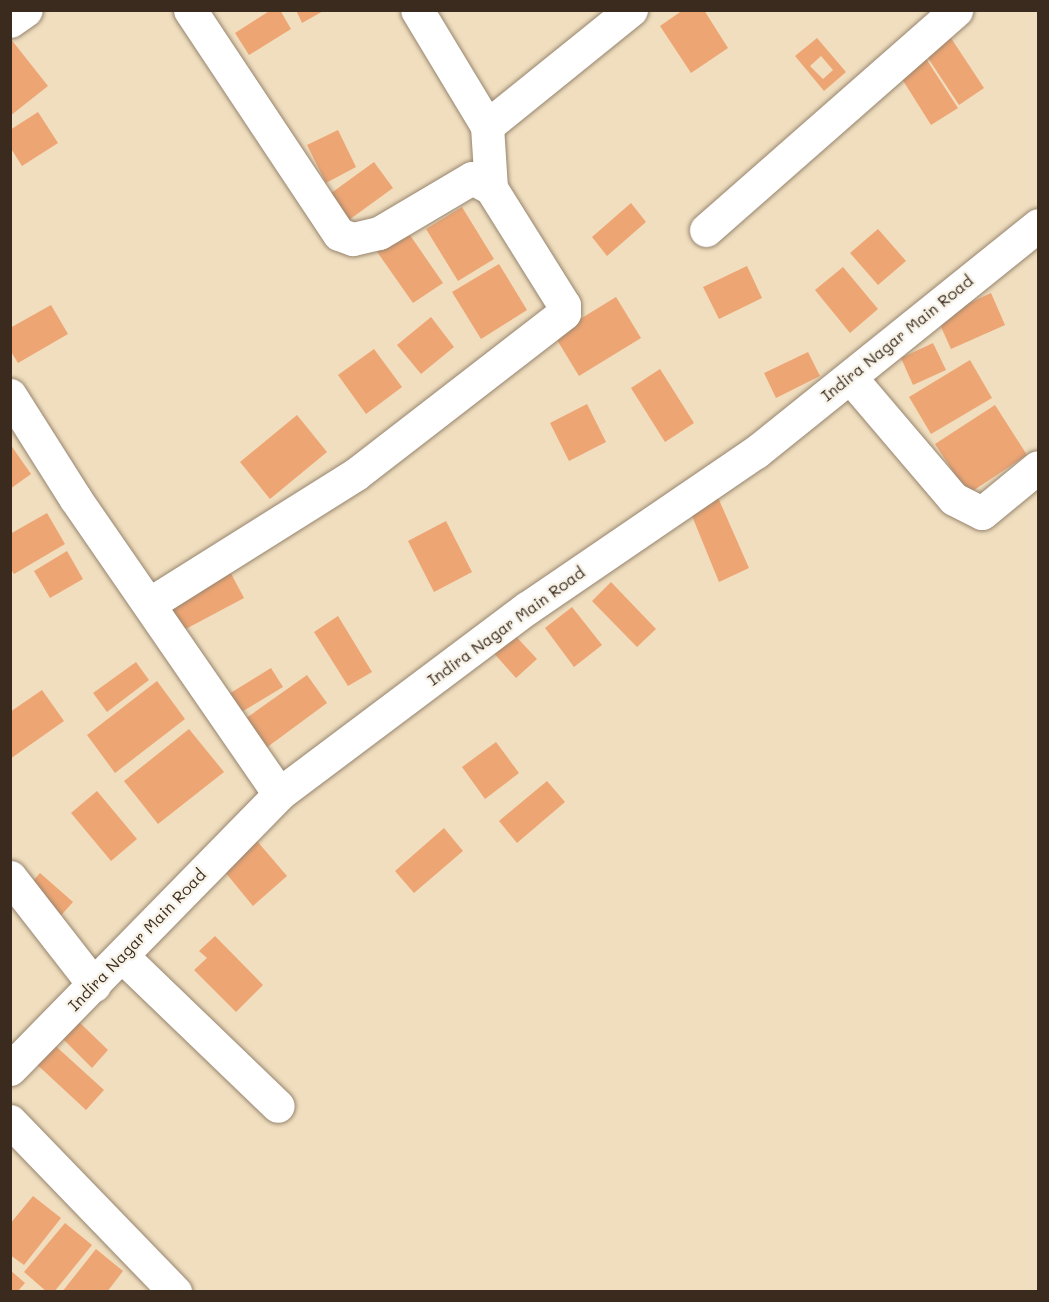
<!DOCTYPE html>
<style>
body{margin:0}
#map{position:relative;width:1049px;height:1302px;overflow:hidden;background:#f0debf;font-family:Mali,sans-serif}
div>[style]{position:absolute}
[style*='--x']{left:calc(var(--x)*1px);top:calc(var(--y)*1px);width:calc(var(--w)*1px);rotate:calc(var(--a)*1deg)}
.building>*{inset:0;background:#eda574}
.roads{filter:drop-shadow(0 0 2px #96846e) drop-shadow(0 0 2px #96846e)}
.minor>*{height:33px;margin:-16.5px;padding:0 16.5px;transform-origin:16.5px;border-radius:16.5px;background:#fff}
span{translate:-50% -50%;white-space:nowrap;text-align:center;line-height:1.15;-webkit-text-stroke:5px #f7f3e8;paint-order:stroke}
.street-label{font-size:16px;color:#3b2a1e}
.frame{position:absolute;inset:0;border:12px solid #3b2a1e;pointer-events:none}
</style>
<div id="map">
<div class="building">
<i style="clip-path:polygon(271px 10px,280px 10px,291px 29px,249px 55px,235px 33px)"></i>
<i style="clip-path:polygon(296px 10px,325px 10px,302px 23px)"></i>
<i style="clip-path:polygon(683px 10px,704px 10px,728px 48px,691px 73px,660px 26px)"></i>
<i style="clip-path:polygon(949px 35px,984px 88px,959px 105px,924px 52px)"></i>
<i style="clip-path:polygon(10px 38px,48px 86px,10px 116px)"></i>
<i style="clip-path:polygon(evenodd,817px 38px,846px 72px,824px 91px,795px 56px,817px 38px,821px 56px,833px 70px,823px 79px,810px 66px,821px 56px)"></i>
<i style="clip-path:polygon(923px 54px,958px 108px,931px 125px,897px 71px)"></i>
<i style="clip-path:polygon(38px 112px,58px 143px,22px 166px,10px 147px,10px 130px)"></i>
<i style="clip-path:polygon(338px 130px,356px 167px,326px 183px,307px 145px)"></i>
<i style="clip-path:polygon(374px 162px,393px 188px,342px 225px,323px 199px)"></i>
<i style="clip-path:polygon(631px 203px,646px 222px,607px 256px,592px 237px)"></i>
<i style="clip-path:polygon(462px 207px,494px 259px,458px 281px,426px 229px)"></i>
<i style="clip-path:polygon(403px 225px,443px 283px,413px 303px,373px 246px)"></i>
<i style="clip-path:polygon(878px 229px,906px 261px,878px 285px,850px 253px)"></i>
<i style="clip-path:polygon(499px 264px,527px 310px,481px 339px,452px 292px)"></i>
<i style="clip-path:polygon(747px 266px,762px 298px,719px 319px,703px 287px)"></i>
<i style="clip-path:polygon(843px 267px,878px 309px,850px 333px,815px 290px)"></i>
<i style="clip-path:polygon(991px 293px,1005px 325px,951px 349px,937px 318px)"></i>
<i style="clip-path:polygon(616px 297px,641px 338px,579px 376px,554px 335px)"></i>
<i style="clip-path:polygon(51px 305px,68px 334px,18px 363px,10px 350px,10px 328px)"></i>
<i style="clip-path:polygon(431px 317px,454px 347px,421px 374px,397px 345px)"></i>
<i style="clip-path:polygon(933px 343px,946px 370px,913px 385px,901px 358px)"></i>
<i style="clip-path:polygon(374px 349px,402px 387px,366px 414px,338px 375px)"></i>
<i style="clip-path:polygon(808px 352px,820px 376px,776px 398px,764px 373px)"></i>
<i style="clip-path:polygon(970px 360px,992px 398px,931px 434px,909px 397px)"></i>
<i style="clip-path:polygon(660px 369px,694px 423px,665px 442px,631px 388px)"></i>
<i style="clip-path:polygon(587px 404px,606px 442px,569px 461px,550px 423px)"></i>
<i style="clip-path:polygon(995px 405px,1027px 455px,968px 494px,935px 444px)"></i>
<i style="clip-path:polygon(297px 415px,327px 452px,270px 499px,240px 462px)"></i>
<i style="clip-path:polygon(10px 444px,31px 474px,10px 489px)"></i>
<i style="clip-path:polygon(716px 493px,749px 568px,719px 582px,692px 516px)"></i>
<i style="clip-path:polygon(47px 513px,65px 544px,14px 574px,10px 568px,10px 534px)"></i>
<i style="clip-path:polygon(446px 521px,472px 572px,434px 592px,408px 541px)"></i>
<i style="clip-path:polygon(67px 551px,83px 579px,50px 598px,34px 571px)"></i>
<i style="clip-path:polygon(227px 566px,244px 598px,182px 631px,168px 608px)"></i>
<i style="clip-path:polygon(611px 582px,656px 629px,637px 647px,592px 601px)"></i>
<i style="clip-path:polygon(572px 607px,602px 645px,574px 667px,545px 628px)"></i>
<i style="clip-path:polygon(338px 616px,372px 672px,348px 686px,314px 632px)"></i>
<i style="clip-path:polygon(510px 630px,537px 659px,516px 678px,490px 649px)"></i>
<i style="clip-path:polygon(136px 662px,149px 680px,107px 712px,93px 693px)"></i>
<i style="clip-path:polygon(271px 668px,283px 687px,235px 716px,224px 697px)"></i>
<i style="clip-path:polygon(307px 675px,327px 703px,266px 748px,245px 719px)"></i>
<i style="clip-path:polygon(157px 681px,185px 719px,115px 773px,87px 735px)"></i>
<i style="clip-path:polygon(42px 690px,64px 721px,10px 759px,10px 712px)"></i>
<i style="clip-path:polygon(189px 729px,224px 772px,158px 824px,124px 781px)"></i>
<i style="clip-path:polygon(496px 742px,519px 773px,485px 799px,462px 767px)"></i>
<i style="clip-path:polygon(547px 781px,565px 802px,517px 843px,499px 821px)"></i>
<i style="clip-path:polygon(97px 791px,137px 839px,111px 861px,71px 813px)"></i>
<i style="clip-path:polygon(444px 828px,463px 851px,414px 893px,395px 871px)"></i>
<i style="clip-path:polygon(251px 834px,287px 876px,253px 906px,220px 866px)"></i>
<i style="clip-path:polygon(40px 873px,73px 902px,56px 921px,23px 892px)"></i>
<i style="clip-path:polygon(215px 936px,263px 985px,236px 1012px,194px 970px,207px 958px,199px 951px)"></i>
<i style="clip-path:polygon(76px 1019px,108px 1050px,92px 1068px,58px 1034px)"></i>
<i style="clip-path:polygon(49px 1040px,104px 1090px,86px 1110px,31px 1059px)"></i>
<i style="clip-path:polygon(33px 1196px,61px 1218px,24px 1265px,10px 1255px,10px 1224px)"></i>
<i style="clip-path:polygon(65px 1223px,92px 1245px,54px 1292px,47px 1292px,24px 1272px)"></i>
<i style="clip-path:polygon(96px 1249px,123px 1271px,107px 1292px,62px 1292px)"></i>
<i style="clip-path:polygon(10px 1270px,25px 1283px,17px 1292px,10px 1292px)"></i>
</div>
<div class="roads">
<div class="minor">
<i style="--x:190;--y:10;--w:269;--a:56.4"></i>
<i style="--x:339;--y:234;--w:15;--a:20"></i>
<i style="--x:353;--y:239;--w:27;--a:-13"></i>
<i style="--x:379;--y:233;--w:108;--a:-30.6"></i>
<i style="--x:472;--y:178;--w:21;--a:28"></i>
<i style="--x:10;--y:21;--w:19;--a:-35"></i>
<i style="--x:487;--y:126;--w:185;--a:-38.9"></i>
<i style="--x:706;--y:230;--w:333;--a:-41.3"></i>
<i style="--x:850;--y:377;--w:160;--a:49.6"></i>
<i style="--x:954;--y:499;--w:31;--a:27"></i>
<i style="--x:982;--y:513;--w:72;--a:-39.4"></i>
<i style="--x:10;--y:395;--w:122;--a:57.7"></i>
<i style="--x:75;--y:498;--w:359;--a:55.4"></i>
<i style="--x:149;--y:604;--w:244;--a:-32.1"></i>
<i style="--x:356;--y:474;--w:263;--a:-37.7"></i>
<i style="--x:564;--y:313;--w:8;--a:-90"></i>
<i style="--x:564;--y:305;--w:138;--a:-122"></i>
<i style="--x:491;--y:188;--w:62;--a:-93.7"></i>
<i style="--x:487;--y:126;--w:135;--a:-121.1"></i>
<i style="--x:10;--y:877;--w:137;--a:52.1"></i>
<i style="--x:122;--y:956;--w:216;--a:43.9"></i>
<i style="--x:10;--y:1069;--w:385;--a:-45.6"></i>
<i style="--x:279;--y:794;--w:310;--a:-36.9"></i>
<i style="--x:527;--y:608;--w:277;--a:-34.3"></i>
<i style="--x:756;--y:452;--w:362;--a:-38.8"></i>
<i style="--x:10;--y:1121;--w:238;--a:46"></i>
</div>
</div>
<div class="street-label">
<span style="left:897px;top:338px;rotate:-39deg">Indira Nagar Main Road</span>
<span style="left:506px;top:626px;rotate:-36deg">Indira Nagar Main Road</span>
<span style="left:137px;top:940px;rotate:-46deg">Indira Nagar Main Road</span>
</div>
<div class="frame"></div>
</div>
